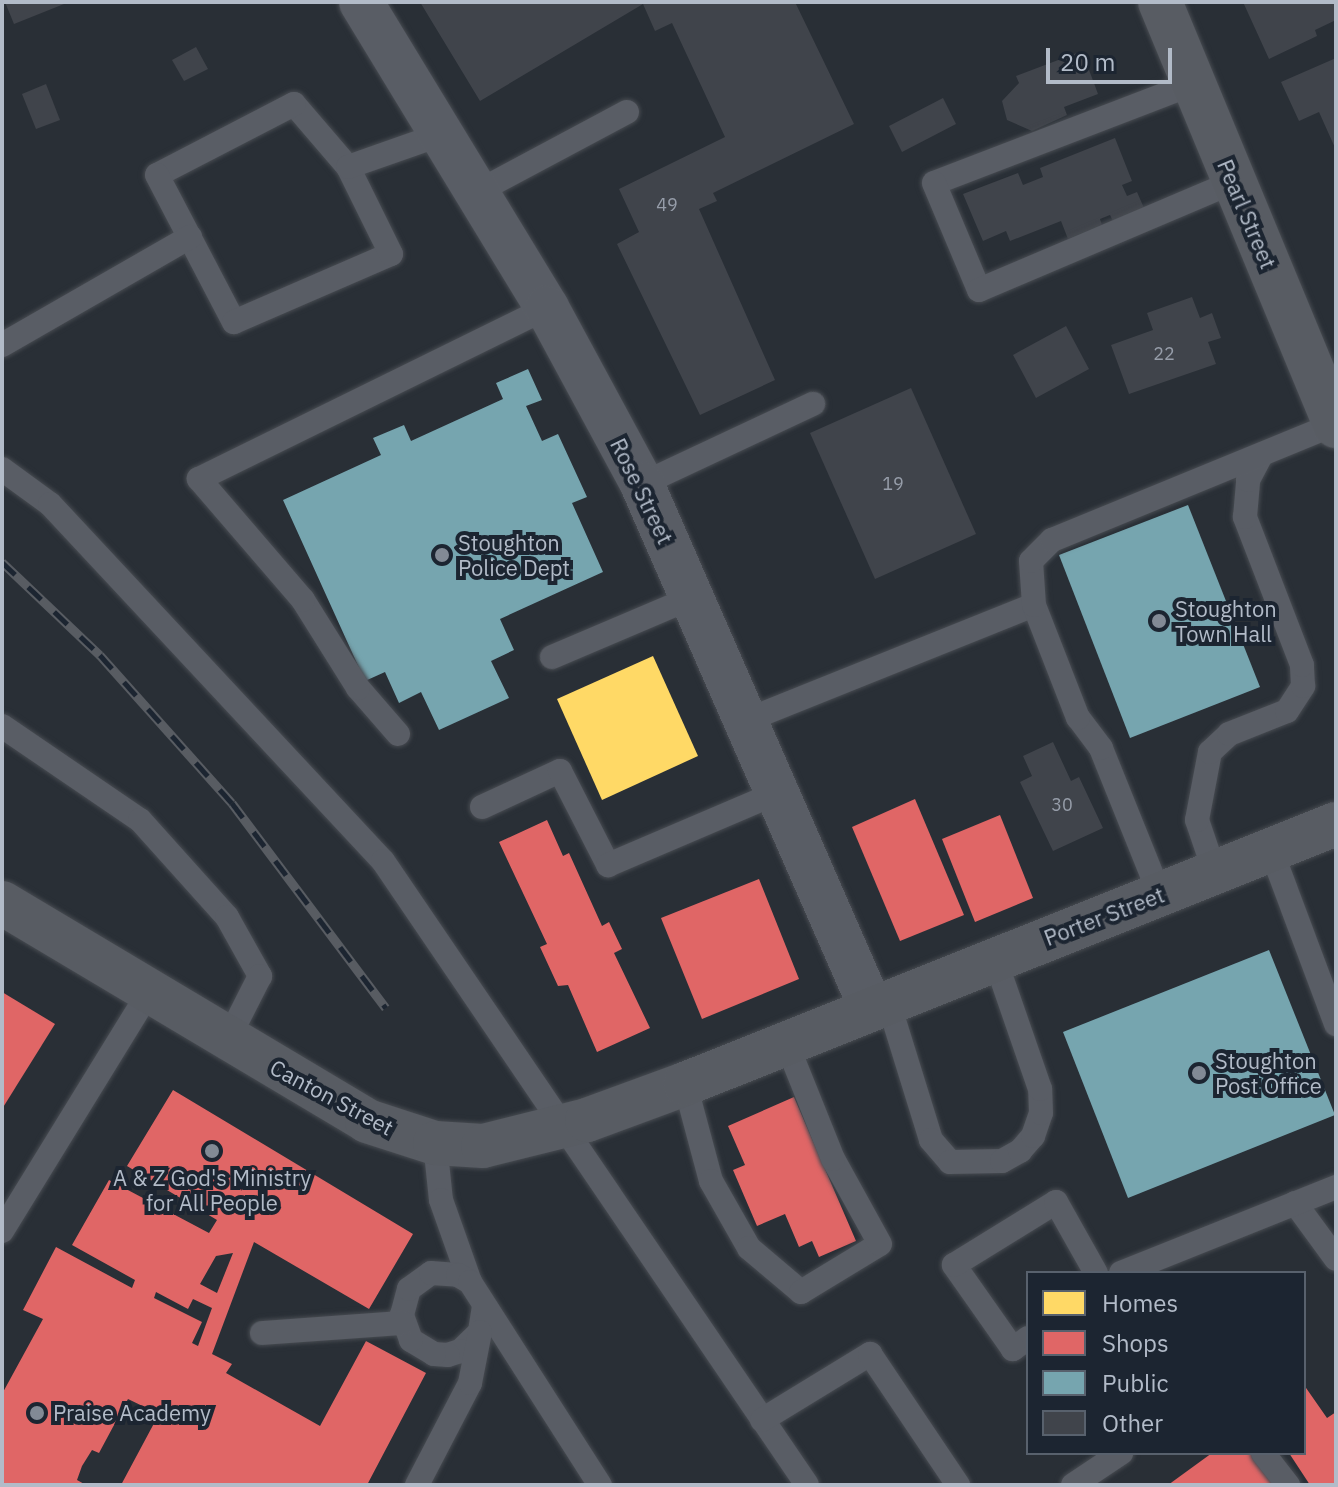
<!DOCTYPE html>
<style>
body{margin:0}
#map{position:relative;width:1338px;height:1487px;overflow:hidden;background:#292f36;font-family:"IBM Plex Sans",sans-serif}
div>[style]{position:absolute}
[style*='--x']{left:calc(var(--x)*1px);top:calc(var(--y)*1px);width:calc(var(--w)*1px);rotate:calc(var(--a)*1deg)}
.homes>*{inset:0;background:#ffd966}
.shops>*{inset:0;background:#e06666}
.public>*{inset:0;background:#76a5af}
.building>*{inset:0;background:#40444b}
.roads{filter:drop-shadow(0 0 2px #474b51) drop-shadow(0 0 2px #474b51)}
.service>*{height:24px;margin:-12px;padding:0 12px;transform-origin:12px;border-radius:12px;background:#595d65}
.minor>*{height:44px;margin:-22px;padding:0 22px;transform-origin:22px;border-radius:22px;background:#595d65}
.secondary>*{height:44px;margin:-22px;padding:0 22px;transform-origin:22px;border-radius:22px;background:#585c63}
.rail>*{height:9px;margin-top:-4.5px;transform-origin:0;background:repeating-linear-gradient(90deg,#1c2531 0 18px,#585c62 0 36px);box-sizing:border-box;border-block:2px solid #585c62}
.dots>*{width:22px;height:22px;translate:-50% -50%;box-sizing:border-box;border:4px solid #1c2531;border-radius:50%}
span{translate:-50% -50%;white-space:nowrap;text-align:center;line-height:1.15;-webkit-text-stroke:8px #1c2531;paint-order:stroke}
.number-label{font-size:18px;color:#969da9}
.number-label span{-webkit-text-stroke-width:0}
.street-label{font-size:22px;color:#b2bbc8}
.poi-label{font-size:22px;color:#b2bbc8}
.left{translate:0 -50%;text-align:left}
.frame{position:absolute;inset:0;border:4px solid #b2bbc8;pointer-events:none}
.legend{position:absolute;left:1026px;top:1271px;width:280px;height:184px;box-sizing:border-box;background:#1c2531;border:2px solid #58616d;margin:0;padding:10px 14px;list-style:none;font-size:24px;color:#b2bbc8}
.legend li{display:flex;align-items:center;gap:16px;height:40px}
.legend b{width:40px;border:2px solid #58616d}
.scale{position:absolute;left:1046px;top:48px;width:126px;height:36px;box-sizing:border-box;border:4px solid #b2bbc8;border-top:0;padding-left:10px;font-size:24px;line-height:28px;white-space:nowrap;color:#b2bbc8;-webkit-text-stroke:6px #1c2531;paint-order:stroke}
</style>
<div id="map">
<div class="homes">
<i style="clip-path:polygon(653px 656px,698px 756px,602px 800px,557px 699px)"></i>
</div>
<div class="shops">
<i style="clip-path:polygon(915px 799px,964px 915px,900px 941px,852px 827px)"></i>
<i style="clip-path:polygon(1000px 815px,1033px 898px,975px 922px,942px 839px)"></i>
<i style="clip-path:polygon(547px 820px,563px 856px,569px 853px,602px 926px,609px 922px,622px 949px,614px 953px,650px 1028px,597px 1052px,568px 985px,558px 986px,540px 947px,547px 944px,499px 842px)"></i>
<i style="clip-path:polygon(759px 879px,799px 979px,702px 1019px,661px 918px)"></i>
<i style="clip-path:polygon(2px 992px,55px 1024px,2px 1109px)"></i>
<i style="clip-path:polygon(evenodd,173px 1090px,413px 1234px,369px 1309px,254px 1242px,212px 1354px,232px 1364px,226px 1373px,320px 1426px,366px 1341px,426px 1373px,367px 1485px,121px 1485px,159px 1414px,128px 1399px,99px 1453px,92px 1450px,82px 1466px,77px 1480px,86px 1485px,2px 1485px,2px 1394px,43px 1319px,23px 1310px,56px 1247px,132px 1288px,135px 1280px,72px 1245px,109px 1180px,209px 1233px,217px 1220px,127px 1166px,173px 1090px,233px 1253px,217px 1293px,200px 1284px,216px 1256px,233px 1253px,173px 1090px,156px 1292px,188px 1309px,193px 1299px,212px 1308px,198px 1346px,192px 1343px,202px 1322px,154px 1298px,156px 1292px)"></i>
<i style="clip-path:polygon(794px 1097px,856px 1241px,819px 1257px,812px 1241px,799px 1247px,785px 1214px,757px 1226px,733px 1170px,745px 1165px,728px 1126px)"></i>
<i style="clip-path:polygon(1304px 1385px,1327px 1418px,1336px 1412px,1336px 1485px,1310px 1485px,1289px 1453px,1304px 1453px)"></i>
<i style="clip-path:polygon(1212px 1453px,1254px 1453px,1277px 1485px,1168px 1485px)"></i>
</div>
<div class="public">
<i style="clip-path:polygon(528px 369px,542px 400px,526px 406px,542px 441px,558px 434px,587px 497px,572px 503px,603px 572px,500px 619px,514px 650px,491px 661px,509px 698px,439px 730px,421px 692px,399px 703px,385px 672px,365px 681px,283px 500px,381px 455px,373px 438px,404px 425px,411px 441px,503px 399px,496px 383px)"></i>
<i style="clip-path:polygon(1188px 505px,1260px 687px,1130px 738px,1059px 555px)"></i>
<i style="clip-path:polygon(1269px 950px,1335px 1115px,1128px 1198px,1063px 1032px)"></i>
</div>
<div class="building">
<i style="clip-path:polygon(5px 2px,69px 2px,14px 24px)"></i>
<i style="clip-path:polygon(420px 2px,795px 2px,854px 124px,713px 193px,717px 201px,699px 209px,775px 380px,700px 415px,617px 244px,639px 232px,619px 189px,725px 137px,672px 23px,655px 31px,643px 4px,480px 101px)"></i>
<i style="clip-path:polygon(1243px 2px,1336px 2px,1336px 20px,1315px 30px,1317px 36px,1269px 59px)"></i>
<i style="clip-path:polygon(196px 47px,208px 69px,184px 81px,172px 60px)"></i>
<i style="clip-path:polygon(1082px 51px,1098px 94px,1064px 107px,1067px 115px,1032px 131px,1007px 120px,1002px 101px,1019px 83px,1016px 76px)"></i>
<i style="clip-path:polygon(1336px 58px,1336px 150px,1319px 112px,1299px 121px,1281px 82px)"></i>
<i style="clip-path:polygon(46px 84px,60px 120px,36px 129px,22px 94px)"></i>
<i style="clip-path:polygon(943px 98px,956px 124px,902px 152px,889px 126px)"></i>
<i style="clip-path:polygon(1115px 138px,1132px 181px,1122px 185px,1127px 196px,1137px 192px,1144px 208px,1113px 221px,1110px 215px,1100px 219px,1102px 225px,1068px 239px,1061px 221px,1010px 241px,1006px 231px,983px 241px,963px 194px,1018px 173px,1023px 185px,1043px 177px,1040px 168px)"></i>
<i style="clip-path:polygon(1192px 297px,1200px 318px,1212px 313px,1221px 338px,1208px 342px,1216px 364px,1129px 394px,1111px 345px,1153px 330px,1147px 313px)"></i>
<i style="clip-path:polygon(1066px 326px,1089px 369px,1036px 398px,1013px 355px)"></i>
<i style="clip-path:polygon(911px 388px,976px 534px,875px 579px,810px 433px)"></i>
<i style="clip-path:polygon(1053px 742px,1071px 781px,1079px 777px,1103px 828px,1053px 851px,1020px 782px,1032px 776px,1023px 756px)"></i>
</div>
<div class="roads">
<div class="service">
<i style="--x:1192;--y:84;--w:276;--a:159"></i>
<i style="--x:934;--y:183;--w:116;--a:67.2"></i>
<i style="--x:979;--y:290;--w:277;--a:-23"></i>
<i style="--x:348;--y:167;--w:83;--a:-130.6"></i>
<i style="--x:294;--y:104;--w:154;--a:152.6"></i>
<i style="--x:157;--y:175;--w:166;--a:62.4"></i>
<i style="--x:234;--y:322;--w:171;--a:-23.4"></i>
<i style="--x:391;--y:254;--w:97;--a:-116.3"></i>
<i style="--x:348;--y:167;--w:100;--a:-19.3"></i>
<i style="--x:477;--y:192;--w:170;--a:-28.1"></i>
<i style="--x:2;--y:345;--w:217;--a:-29.9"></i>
<i style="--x:2;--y:469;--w:59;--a:36.1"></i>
<i style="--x:50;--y:504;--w:488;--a:47"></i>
<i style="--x:383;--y:861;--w:754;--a:55.8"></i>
<i style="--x:642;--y:484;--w:189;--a:-25.1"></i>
<i style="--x:552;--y:657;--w:151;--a:-23"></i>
<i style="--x:745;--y:721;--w:311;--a:-21.9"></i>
<i style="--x:2;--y:726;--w:167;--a:34.3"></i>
<i style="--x:140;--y:820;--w:130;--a:48.1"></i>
<i style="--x:227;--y:917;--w:68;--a:60.8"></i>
<i style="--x:260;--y:976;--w:71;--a:116.9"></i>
<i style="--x:398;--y:734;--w:61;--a:-131"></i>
<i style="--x:358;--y:688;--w:104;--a:-122"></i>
<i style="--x:303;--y:600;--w:160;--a:-130.7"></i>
<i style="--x:199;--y:479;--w:388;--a:-26.2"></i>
<i style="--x:482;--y:807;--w:86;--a:-24.8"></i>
<i style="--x:560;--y:771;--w:106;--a:62.9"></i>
<i style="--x:608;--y:865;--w:184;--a:-23.1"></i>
<i style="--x:1271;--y:850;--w:186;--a:69.5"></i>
<i style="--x:1215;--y:873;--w:56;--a:-108.8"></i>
<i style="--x:1197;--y:820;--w:69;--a:-79.2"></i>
<i style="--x:1210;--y:752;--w:26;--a:-43"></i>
<i style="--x:1229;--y:734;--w:62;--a:-21.6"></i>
<i style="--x:1287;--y:711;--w:30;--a:-57"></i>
<i style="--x:1303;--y:686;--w:21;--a:-93"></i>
<i style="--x:1302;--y:665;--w:159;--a:-111.1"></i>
<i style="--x:1245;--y:517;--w:37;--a:-85"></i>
<i style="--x:1248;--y:480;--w:27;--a:-62"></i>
<i style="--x:1160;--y:895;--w:158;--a:-111.9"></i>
<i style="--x:1101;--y:748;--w:38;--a:-127"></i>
<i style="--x:1078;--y:718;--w:121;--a:-111.3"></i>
<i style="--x:1034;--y:605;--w:44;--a:-93.9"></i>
<i style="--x:1031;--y:561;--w:30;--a:-45"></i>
<i style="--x:1052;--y:540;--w:306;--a:-22.3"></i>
<i style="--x:888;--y:1001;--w:145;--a:72.8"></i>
<i style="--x:931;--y:1140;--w:29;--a:49"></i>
<i style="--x:950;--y:1162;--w:52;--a:-1.1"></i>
<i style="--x:1002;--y:1161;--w:21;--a:-29"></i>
<i style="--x:1020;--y:1151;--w:20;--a:-49"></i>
<i style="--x:1033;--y:1136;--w:24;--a:-71"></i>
<i style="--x:1041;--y:1113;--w:24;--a:-92"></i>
<i style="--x:1040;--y:1089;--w:138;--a:-109.1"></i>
<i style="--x:685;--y:1084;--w:100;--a:75"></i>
<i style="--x:711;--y:1181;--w:77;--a:60.4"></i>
<i style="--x:749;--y:1248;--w:68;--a:40.2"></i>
<i style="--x:801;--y:1292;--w:92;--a:-31.3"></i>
<i style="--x:880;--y:1244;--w:97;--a:-118.9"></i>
<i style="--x:833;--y:1159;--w:126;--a:-111.9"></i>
<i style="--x:435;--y:1143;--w:57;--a:84"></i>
<i style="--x:441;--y:1200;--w:87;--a:70.5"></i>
<i style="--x:1295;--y:1203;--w:69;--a:53.8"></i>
<i style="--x:2;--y:1231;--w:281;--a:-58.4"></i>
<i style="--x:1121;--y:1273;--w:232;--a:-21.8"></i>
<i style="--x:484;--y:1306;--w:26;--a:99"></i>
<i style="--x:480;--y:1332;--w:28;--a:136"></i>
<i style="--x:460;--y:1351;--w:13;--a:162"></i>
<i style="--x:448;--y:1355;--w:14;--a:-176"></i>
<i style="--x:434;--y:1354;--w:27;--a:-149"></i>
<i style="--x:411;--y:1340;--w:27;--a:-110"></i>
<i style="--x:402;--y:1315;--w:27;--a:-75"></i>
<i style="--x:409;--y:1289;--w:27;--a:-36"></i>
<i style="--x:431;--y:1273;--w:27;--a:4"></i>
<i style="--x:458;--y:1275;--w:14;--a:30"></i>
<i style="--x:470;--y:1282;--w:241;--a:57.4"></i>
<i style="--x:262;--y:1333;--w:141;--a:-4.1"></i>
<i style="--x:1028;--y:1338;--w:19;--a:144"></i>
<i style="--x:1013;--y:1349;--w:103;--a:-125.1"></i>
<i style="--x:954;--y:1265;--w:120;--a:-31.7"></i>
<i style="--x:1056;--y:1202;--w:81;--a:60.6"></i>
<i style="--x:762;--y:1420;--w:127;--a:-31.4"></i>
<i style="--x:870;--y:1354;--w:158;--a:56.1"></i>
<i style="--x:1263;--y:1453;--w:41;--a:52"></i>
<i style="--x:417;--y:1485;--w:115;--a:-62.5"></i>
<i style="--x:470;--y:1383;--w:52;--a:-78.9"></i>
<i style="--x:1073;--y:1485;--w:58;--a:-33.7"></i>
</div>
<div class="minor">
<i style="--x:361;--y:2;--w:358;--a:58.7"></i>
<i style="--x:547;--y:308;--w:200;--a:61.6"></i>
<i style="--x:642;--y:484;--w:572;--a:66.39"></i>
</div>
<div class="secondary">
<i style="--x:1160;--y:2;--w:459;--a:67.5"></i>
<i style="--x:2;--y:903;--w:425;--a:30.8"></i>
<i style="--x:367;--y:1121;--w:71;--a:17.9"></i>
<i style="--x:435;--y:1143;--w:48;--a:3.6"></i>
<i style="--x:483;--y:1146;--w:107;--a:-14"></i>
<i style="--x:587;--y:1120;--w:104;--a:-20.2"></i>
<i style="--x:685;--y:1084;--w:701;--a:-21.77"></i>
</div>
</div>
<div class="rail">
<i style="--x:2;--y:562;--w:135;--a:43.5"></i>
<i style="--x:100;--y:655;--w:198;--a:48.3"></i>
<i style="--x:232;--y:803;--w:256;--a:53.1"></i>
</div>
<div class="dots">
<i style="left:442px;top:555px;background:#828a95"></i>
<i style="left:1159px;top:621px;background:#828a95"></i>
<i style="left:1199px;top:1073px;background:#828a95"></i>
<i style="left:212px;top:1151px;background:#828a95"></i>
<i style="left:37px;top:1413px;background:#828a95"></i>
</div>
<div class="number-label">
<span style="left:667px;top:205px">49</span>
<span style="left:1164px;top:354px">22</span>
<span style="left:893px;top:484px">19</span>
<span style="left:1062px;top:805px">30</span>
</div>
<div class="street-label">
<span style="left:1247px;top:214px;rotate:67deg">Pearl Street</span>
<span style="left:642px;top:491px;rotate:64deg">Rose Street</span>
<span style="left:1104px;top:916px;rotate:-21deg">Porter Street</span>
<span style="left:332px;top:1097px;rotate:28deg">Canton Street</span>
</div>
<div class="poi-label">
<span class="left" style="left:458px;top:555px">Stoughton<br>Police Dept</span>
<span class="left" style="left:1175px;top:621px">Stoughton<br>Town Hall</span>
<span class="left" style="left:1215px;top:1073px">Stoughton<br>Post Office</span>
<span style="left:212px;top:1190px">A &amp; Z God's Ministry<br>for All People</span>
<span class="left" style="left:53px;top:1413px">Praise Academy</span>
</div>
<div class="frame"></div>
<ul class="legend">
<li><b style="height:22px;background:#ffd966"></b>Homes</li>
<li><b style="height:22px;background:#e06666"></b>Shops</li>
<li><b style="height:22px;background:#76a5af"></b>Public</li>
<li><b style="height:22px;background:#40444b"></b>Other</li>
</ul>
<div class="scale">20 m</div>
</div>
